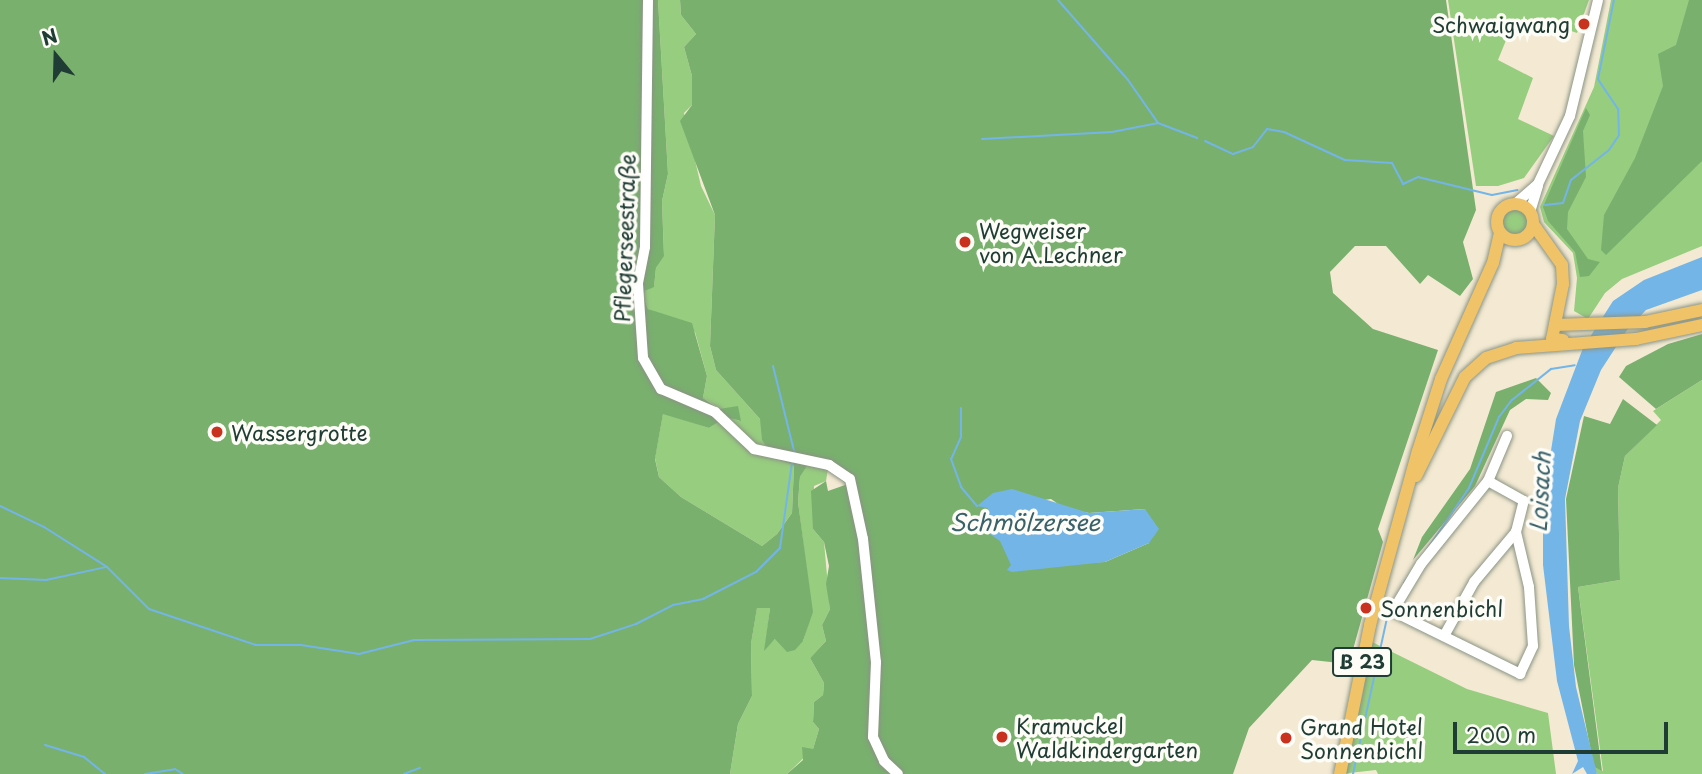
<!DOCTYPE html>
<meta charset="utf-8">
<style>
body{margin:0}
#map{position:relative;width:1702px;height:774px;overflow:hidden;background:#f4ead3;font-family:"Playpen Sans",sans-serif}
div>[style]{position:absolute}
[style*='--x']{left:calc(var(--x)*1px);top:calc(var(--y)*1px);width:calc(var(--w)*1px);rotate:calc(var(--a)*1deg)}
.green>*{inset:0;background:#97cd7f}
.round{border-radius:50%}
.forest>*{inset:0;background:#79b06e}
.water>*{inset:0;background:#74b5e8}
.stream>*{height:2px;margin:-1px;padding:0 1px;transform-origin:1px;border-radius:1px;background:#74b5e8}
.roads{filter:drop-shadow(0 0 2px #8a9484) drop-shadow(0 0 2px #8a9484)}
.minor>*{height:10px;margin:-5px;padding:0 5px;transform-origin:5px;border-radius:5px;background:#fff}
.major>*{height:12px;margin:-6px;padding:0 6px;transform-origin:6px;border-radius:6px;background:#f0c369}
.major>.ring{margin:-6px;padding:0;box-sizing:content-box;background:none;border:12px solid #f0c369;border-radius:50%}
.dots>*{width:19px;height:19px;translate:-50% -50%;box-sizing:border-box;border:4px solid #fdfcf7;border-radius:50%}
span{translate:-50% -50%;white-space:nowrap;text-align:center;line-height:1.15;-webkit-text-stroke:7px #fdfcf7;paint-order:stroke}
.shield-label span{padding:2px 5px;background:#fdfcf7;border:2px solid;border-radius:5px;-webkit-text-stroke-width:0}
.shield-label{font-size:19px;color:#1f3d34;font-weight:700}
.poi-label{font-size:21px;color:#1f3d34}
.right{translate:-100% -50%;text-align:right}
.left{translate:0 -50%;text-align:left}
.street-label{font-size:21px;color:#1f3d34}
.water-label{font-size:23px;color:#39616a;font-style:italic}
.north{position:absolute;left:21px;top:21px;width:70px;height:70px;-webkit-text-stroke:5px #fdfcf7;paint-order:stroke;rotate:341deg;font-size:19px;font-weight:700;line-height:28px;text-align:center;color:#1f3d34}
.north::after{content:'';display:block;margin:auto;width:24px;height:32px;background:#1f3d34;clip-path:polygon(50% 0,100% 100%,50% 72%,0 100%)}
.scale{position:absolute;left:1453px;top:722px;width:215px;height:32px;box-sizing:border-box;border:4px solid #1f3d34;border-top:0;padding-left:9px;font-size:21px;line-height:24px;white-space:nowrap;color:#1f3d34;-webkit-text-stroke:5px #fdfcf7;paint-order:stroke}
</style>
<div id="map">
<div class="green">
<i style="clip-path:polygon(658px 0,680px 0,681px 15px,696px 34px,684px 47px,692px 76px,692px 105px,684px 113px,701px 186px,715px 215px,710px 346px,716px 370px,760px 419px,794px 465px,792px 513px,777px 534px,762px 546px,681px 497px,659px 477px,655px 458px,663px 413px,709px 428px,726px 416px,740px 421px,703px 398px,707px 376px,695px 332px,648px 309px,644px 298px,645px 291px,654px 286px,656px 268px,664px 255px,662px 201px,668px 174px)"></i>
<i style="clip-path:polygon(1448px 0,1589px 0,1577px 33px,1534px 18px,1528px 34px,1511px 28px,1498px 60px,1533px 78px,1518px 119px,1554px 136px,1524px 178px,1498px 186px,1476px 186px)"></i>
<i style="clip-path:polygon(1611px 0,1702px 0,1702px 246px,1622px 279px,1605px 293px,1588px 319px,1574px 311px,1577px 278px,1573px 253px,1544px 222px,1540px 207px,1594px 87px)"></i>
<i class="round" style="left:1501px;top:209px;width:28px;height:28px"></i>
<i style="clip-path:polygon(1702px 380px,1702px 774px,1597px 774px,1594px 767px,1603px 771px,1578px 587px,1620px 580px,1618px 488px,1625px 456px,1661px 420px,1653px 411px)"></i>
<i style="clip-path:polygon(807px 464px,828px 469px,826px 481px,814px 486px,813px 529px,824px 542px,830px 609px,822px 625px,826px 641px,810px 658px,824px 683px,823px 695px,814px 702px,813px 722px,819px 729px,813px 749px,787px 774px,730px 774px,738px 724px,752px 696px,751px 644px,757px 607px,770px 608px,765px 649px,775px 639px,803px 641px,812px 612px,798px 502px,800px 477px)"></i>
<i style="clip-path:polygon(1372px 642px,1467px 689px,1548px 713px,1556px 774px,1378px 774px,1376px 770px,1340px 774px)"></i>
</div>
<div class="forest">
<i style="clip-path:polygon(evenodd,0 0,658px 0,668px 174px,662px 201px,664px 256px,656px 268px,654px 287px,645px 291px,644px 298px,648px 309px,692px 323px,707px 376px,703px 398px,719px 409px,738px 406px,741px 421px,726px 417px,709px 428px,663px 414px,655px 459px,659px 477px,681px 497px,762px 546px,777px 534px,792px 513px,794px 465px,776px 459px,762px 440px,760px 419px,716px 370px,710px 346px,715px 215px,680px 121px,692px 105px,692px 76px,684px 47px,696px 34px,681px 15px,680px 0,1446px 0,1476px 210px,1463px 242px,1473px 279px,1460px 296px,1428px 275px,1420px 284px,1386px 246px,1355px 246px,1330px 272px,1333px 293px,1373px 329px,1438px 350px,1378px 529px,1383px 542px,1349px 664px,1312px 660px,1249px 728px,1233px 774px,787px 774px,803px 760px,802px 747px,813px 749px,819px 729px,813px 722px,814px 702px,823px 695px,824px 683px,810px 658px,826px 641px,822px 625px,830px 609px,826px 584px,829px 566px,824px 542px,813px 529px,811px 491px,826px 481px,828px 491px,848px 484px,818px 464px,808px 464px,800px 477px,798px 502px,813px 612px,803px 641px,795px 650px,787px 652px,775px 639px,764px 651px,770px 608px,757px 608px,751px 644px,752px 696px,738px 724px,730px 774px,0 774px,0 0,1051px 499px,1064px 508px,1089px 513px,1145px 509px,1149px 543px,1105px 562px,1012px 565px,988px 508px,1051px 499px)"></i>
<i style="clip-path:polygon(1689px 0,1702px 0,1702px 161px,1606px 255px,1601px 250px,1604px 215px,1635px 158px,1663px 86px,1658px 54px,1676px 45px)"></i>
<i style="clip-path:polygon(1586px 108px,1590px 115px,1583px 131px,1586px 177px,1568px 212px,1567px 229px,1588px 259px,1600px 262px,1589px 276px,1580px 277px,1575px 252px,1548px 221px,1543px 207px)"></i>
<i style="clip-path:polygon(1702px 334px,1702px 380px,1656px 409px,1619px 377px,1626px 366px,1668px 344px)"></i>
<i style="clip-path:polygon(1536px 378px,1551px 393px,1548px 400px,1526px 399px,1510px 410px,1475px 486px,1413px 560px,1422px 537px,1470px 469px,1496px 392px)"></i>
<i style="clip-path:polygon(1623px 399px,1657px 425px,1625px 456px,1618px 488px,1620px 580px,1578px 587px,1602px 771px,1594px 767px,1574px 665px,1566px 499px,1584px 416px,1610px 424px)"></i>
</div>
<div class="water">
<i style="clip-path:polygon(1702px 257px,1702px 290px,1646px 310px,1627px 330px,1601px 370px,1580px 421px,1565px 499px,1569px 626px,1576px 687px,1597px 774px,1587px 774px,1583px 767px,1572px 774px,1578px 761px,1557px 681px,1543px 565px,1543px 501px,1556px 419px,1583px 348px,1613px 301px,1644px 280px)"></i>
<i style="clip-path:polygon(1012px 489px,1089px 513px,1145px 509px,1159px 529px,1149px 543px,1105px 562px,1012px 572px,1007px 570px,1011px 565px,1000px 541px,981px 528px,990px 520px,988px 508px,977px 506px,993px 493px)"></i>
</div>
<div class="stream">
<i style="--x:1058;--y:0;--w:106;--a:48.8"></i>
<i style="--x:1128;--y:80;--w:52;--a:55.1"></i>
<i style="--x:1158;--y:123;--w:42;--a:21"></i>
<i style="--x:982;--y:139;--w:130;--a:-3.1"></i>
<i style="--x:1112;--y:132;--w:47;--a:-11.1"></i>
<i style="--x:1205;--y:141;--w:31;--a:25"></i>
<i style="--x:1233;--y:154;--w:21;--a:-19"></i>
<i style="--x:1253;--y:147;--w:23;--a:-52"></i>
<i style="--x:1267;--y:129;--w:17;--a:10"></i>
<i style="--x:1284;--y:132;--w:67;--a:24.7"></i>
<i style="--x:1345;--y:160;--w:47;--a:3.7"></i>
<i style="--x:1392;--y:163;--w:24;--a:62"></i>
<i style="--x:1403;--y:184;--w:17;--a:-25"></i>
<i style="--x:1418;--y:177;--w:76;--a:13.7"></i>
<i style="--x:1492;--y:195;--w:26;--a:-11"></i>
<i style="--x:1545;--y:205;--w:18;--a:-6"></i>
<i style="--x:1563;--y:203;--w:24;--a:-71"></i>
<i style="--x:1571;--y:180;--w:48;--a:-38.3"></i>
<i style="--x:1609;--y:150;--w:18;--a:-56"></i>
<i style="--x:1619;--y:135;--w:26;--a:-92"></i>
<i style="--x:1618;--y:109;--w:36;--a:-124"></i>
<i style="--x:1598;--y:79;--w:81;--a:-78.6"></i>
<i style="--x:773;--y:366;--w:88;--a:76.1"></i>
<i style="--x:961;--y:408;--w:29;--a:90"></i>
<i style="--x:961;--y:437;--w:24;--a:114"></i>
<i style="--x:951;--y:459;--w:30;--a:70"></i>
<i style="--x:961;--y:487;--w:25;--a:50"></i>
<i style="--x:0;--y:506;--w:49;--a:25.5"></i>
<i style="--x:44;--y:527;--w:75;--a:32.4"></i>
<i style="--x:107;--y:567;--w:59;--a:45"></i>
<i style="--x:149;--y:609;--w:113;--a:18.6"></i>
<i style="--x:256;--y:645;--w:45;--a:0"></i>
<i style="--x:301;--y:645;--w:59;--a:8.8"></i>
<i style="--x:359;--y:654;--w:57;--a:-14.3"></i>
<i style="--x:414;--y:640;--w:176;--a:-0.3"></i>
<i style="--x:590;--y:639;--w:48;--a:-18.1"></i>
<i style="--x:636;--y:624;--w:42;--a:-27.2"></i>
<i style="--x:673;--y:605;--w:31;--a:-11"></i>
<i style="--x:703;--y:599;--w:59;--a:-27"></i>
<i style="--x:756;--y:572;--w:34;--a:-45"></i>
<i style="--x:780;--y:548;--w:86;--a:-82"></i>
<i style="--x:0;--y:578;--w:46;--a:2.5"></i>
<i style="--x:46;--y:580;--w:61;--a:-12.2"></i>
<i style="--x:1404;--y:583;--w:115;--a:-55.6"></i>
<i style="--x:1469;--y:488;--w:77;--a:-67.1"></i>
<i style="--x:1499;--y:417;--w:21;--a:-53"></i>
<i style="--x:1512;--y:400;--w:50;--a:-38.5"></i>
<i style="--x:1551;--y:369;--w:24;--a:-9"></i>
<i style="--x:45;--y:745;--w:41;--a:17.1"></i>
<i style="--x:84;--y:757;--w:27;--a:39"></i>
<i style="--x:145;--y:774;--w:30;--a:-9"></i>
<i style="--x:175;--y:769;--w:9;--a:32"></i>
<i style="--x:404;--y:774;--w:17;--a:-21"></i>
<i style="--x:1353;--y:774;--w:164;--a:-77.7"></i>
</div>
<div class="roads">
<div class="minor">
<i style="--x:648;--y:0;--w:247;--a:90.7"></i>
<i style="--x:645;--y:247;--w:38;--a:101"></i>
<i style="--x:638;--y:284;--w:74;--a:86.1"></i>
<i style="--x:643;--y:358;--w:36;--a:60"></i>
<i style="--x:661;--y:389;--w:59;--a:23.1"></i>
<i style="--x:715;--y:412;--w:54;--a:43.5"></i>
<i style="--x:754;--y:449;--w:77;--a:12"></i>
<i style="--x:829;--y:465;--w:25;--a:34"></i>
<i style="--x:850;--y:479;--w:61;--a:77.8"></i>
<i style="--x:863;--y:539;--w:124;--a:84"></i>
<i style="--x:876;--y:662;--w:75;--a:92.3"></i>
<i style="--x:873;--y:737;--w:26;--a:65"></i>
<i style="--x:884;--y:761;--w:19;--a:43"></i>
<i style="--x:1515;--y:204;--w:30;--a:-41"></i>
<i style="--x:1538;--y:184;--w:75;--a:-64.8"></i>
<i style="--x:1570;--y:116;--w:119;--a:-76.4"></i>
<i style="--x:1530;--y:212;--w:28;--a:-73"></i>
<i style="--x:1376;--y:603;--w:161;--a:26.2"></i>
<i style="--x:1520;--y:674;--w:31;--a:-65"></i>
<i style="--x:1533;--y:646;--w:59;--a:-93.9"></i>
<i style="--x:1529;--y:587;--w:57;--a:-103.3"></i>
<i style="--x:1516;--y:532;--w:32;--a:-76"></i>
<i style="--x:1524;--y:501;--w:41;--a:-150.9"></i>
<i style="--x:1394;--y:609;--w:52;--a:-59"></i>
<i style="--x:1421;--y:564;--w:107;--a:-51.1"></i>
<i style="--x:1488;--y:481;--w:49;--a:-67.1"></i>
<i style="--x:1444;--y:636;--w:62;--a:-60.9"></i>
<i style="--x:1474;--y:582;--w:65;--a:-50"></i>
</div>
<div class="major">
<i class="ring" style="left:1497px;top:204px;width:24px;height:24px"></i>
<i style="--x:1533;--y:224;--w:50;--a:54.7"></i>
<i style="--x:1562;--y:265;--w:19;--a:87"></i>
<i style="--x:1563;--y:284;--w:56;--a:101.3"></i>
<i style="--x:1552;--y:339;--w:11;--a:5"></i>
<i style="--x:1555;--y:325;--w:90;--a:-1.9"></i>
<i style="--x:1645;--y:322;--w:58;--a:-11.9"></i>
<i style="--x:1416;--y:476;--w:110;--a:-63.7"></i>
<i style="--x:1465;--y:377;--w:28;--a:-42"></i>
<i style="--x:1486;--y:358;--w:32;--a:-18"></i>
<i style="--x:1516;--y:348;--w:120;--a:-4.3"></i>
<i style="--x:1636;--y:339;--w:67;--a:-12"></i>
<i style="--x:1340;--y:774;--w:152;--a:-78.6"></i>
<i style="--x:1370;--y:625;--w:180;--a:-74.6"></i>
<i style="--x:1418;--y:451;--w:76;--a:-72.3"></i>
<i style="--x:1441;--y:379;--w:127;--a:-65.9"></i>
<i style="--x:1493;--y:263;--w:31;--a:-77"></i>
</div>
</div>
<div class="dots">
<i style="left:1584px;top:24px;background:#c8321e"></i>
<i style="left:965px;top:242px;background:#c8321e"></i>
<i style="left:217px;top:432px;background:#c8321e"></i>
<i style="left:1366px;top:608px;background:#c8321e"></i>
<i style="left:1002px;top:737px;background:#c8321e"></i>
<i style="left:1286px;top:738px;background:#c8321e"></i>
</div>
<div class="shield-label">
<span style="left:1362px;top:662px">B 23</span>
</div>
<div class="poi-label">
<span class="right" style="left:1570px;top:24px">Schwaigwang</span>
<span class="left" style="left:979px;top:242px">Wegweiser<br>von A.Lechner</span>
<span class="left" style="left:231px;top:432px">Wassergrotte</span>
<span class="left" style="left:1380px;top:608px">Sonnenbichl</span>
<span class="left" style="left:1016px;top:737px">Kramuckel<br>Waldkindergarten</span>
<span class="left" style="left:1300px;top:738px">Grand Hotel<br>Sonnenbichl</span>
</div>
<div class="street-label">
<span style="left:624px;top:238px;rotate:-88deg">Pflegerseestraße</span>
</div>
<div class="water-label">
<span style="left:1540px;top:492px;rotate:-87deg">Loisach</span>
<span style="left:1025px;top:522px">Schmölzersee</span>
</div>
<div class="north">N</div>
<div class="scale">200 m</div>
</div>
